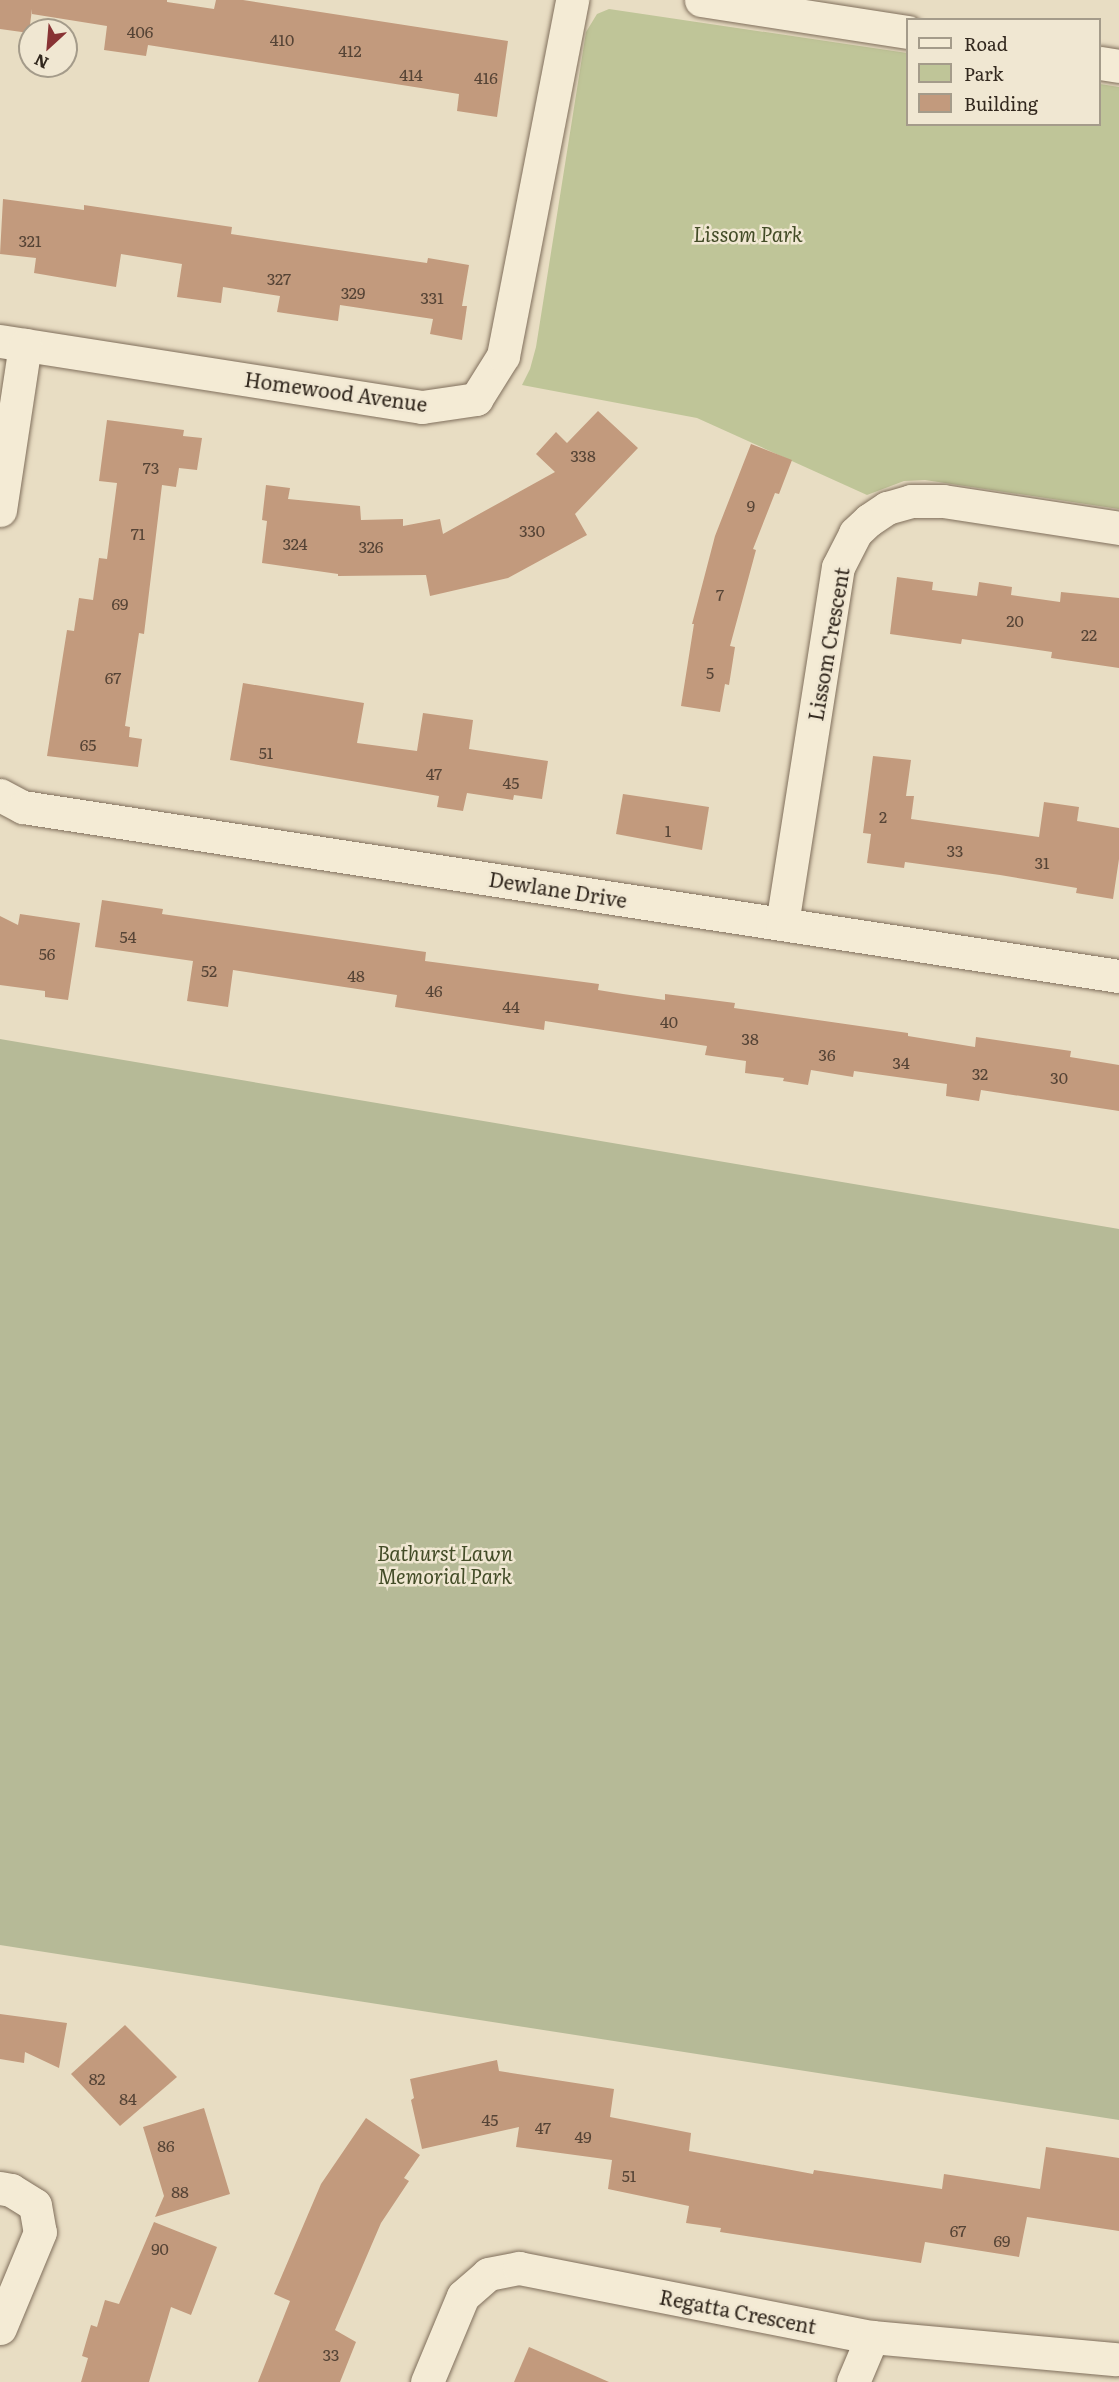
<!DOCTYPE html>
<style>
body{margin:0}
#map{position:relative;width:1119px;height:2382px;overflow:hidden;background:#e8ddc3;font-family:Literata,serif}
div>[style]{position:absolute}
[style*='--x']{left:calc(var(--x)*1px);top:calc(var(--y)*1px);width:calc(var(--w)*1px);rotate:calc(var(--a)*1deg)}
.green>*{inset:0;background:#bfc598}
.cemetery>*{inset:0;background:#b6ba97}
.building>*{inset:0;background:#c29a7d}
.roads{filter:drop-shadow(0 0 2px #806f5c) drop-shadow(0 0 2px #806f5c)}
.minor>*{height:33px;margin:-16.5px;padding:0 16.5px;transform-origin:16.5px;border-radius:16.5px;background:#f4ebd5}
span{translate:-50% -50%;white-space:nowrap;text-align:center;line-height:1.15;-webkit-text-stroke:5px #f0e7d2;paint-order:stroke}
.number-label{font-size:16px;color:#564436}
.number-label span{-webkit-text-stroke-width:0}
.park-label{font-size:20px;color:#434c27;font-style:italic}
.street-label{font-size:20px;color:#32281e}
.legend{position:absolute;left:906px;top:18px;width:195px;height:108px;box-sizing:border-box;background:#f0e7d2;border:2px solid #a49b8a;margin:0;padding:8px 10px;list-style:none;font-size:18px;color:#32281e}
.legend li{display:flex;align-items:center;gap:12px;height:30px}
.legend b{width:30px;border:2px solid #a49b8a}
.north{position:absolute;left:18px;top:18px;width:60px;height:60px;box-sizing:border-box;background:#f0e7d2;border:2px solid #a49b8a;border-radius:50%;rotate:206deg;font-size:16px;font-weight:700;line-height:24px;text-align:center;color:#32281e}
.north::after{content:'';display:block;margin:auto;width:21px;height:27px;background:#883334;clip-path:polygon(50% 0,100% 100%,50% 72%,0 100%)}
</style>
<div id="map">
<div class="green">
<i style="clip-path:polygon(609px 9px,907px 53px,908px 124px,1100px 124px,1100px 84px,1119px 87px,1119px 509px,925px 480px,904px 481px,867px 495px,697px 418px,522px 385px,530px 369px,536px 347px,586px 32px,597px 14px)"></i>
</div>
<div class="cemetery">
<i style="clip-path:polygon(0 1039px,1119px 1229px,1119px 2120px,0 1945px)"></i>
</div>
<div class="building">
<i style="clip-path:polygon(0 0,167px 0,167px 2px,214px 9px,216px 0,243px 0,508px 41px,497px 117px,457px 111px,459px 94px,148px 45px,146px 56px,104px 50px,107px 26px,32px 14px,32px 9px,29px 33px,0 29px)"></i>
<i style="clip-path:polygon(3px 199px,84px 210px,84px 205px,232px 227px,231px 234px,325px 248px,427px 263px,428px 258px,469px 265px,462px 306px,467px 306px,462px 340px,430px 334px,433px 319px,340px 305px,338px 321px,277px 312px,280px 296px,223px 287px,221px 303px,177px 297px,182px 264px,121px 254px,116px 287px,34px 273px,36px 258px,0 254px)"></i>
<i style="clip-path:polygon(598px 411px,638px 448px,575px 514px,587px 535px,508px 578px,430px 596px,426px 575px,338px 576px,338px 574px,262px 563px,267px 521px,262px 520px,266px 485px,290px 488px,288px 499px,360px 506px,361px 520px,403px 519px,403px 526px,440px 519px,443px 534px,555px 472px,536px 454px,556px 432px,567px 443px)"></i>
<i style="clip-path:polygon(107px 420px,184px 430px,183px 436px,202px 438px,197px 470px,179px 468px,176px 487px,162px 485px,144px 634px,139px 633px,125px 726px,130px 727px,129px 737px,142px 739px,138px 767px,47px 756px,67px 630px,74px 631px,79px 598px,93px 600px,99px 558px,107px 559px,117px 483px,99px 481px)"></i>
<i style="clip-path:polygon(751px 444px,792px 460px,779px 494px,775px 493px,753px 549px,756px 550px,730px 646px,735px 647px,729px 685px,725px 684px,720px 712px,681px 706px,694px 624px,692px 624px,715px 536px)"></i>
<i style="clip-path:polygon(897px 577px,933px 582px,932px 590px,977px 596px,979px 582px,1012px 587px,1011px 595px,1060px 602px,1061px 592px,1119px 598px,1119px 668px,1051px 658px,1052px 652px,962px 639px,961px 644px,890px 634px)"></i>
<i style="clip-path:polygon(243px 683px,364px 703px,357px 743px,417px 751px,423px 713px,473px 720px,469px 749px,548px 761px,542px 799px,514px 795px,513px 800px,467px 793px,463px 811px,437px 807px,439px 796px,230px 760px)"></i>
<i style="clip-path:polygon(873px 756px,911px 760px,906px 796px,914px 796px,911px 819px,1039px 837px,1044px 802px,1079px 807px,1077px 821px,1119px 828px,1119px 859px,1113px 899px,1076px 893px,1077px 888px,1000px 875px,905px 862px,904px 868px,867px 863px,871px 834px,863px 833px)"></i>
<i style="clip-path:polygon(623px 794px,709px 807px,702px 850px,616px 834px)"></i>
<i style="clip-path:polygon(102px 900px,163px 909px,162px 914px,426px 952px,425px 961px,599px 984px,598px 990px,623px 994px,665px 1000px,665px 994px,735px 1003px,734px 1008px,908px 1033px,908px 1036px,975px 1047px,976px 1037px,1071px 1051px,1070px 1057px,1119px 1065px,1119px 1111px,981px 1090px,979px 1101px,946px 1096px,947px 1084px,854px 1071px,853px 1077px,811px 1070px,808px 1085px,783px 1081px,784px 1078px,745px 1073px,746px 1061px,705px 1055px,707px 1046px,545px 1021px,544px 1030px,395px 1007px,397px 995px,233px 970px,228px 1007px,187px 1001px,193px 961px,95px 947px)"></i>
<i style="clip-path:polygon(20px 914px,80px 923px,68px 1000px,45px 997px,45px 991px,0 985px,0 916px,18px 925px)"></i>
<i style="clip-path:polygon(0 2014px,67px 2023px,59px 2068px,25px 2052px,24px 2063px,0 2059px)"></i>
<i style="clip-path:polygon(125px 2025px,177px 2077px,120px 2126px,71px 2074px)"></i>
<i style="clip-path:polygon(497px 2060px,499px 2071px,614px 2089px,610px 2117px,691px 2133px,689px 2151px,813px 2174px,814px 2170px,942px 2189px,944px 2174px,1040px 2189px,1046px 2147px,1119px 2158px,1119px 2231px,1027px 2217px,1019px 2257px,925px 2242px,921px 2263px,720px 2232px,721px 2228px,686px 2223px,689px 2206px,608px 2189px,612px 2160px,516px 2147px,519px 2127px,422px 2149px,411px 2100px,414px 2098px,410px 2079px)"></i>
<i style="clip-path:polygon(204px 2108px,230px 2194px,155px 2217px,164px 2196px,143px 2127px)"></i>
<i style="clip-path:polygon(366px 2118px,420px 2155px,404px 2178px,409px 2181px,381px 2223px,335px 2330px,356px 2342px,340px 2382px,258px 2382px,290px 2301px,274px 2294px,321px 2184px)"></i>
<i style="clip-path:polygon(154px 2222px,217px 2247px,191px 2315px,171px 2307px,149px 2382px,81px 2382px,88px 2358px,82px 2356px,91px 2325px,97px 2327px,105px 2300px,119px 2304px)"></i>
<i style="clip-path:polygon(529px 2347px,609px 2382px,514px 2382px)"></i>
</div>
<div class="roads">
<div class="minor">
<i style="--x:701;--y:0;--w:209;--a:8.8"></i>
<i style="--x:1100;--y:63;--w:19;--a:9"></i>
<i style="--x:0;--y:341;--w:427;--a:8.9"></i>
<i style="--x:422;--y:407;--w:55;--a:-8.4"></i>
<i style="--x:476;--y:399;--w:51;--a:-57.9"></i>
<i style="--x:503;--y:356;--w:363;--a:-79"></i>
<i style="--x:0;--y:510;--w:167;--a:-81.4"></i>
<i style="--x:0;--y:795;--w:26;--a:28"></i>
<i style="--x:23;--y:807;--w:1109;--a:8.77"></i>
<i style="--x:782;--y:924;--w:361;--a:-81.1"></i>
<i style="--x:838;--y:567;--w:38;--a:-63"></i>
<i style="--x:855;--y:533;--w:19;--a:-43"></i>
<i style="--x:869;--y:520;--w:22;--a:-34"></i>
<i style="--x:887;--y:508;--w:25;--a:-16"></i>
<i style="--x:911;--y:501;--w:32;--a:0"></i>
<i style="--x:943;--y:501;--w:178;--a:8.7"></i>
<i style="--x:0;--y:2188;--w:11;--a:10"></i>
<i style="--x:11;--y:2190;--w:28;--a:32"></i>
<i style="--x:35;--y:2205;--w:27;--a:80"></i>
<i style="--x:40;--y:2232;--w:104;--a:112.6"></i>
<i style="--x:427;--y:2382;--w:93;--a:-67.3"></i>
<i style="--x:463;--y:2296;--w:33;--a:-41"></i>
<i style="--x:488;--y:2274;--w:32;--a:-11"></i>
<i style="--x:519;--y:2268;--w:360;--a:11.1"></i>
<i style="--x:872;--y:2337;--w:245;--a:5.2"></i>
<i style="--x:853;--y:2382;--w:49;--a:-67.1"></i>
</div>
</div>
<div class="number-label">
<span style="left:140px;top:31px">406</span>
<span style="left:282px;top:39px">410</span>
<span style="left:350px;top:50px">412</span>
<span style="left:411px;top:74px">414</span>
<span style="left:486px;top:77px">416</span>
<span style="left:30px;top:240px">321</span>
<span style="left:279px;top:278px">327</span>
<span style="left:353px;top:292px">329</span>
<span style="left:432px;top:297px">331</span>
<span style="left:583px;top:455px">338</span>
<span style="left:151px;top:467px">73</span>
<span style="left:751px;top:505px">9</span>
<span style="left:532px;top:530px">330</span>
<span style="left:138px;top:533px">71</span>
<span style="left:295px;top:543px">324</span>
<span style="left:371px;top:546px">326</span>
<span style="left:720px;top:594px">7</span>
<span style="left:120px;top:603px">69</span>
<span style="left:1015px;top:620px">20</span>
<span style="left:1089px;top:634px">22</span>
<span style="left:710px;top:672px">5</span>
<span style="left:113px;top:677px">67</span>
<span style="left:88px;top:744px">65</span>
<span style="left:266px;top:752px">51</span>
<span style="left:434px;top:773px">47</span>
<span style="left:511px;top:782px">45</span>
<span style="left:883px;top:816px">2</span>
<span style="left:668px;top:830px">1</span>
<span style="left:955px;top:850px">33</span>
<span style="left:1042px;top:862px">31</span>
<span style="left:128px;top:936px">54</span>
<span style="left:47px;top:953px">56</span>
<span style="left:209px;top:970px">52</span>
<span style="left:356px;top:975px">48</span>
<span style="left:434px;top:990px">46</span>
<span style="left:511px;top:1006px">44</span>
<span style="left:669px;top:1021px">40</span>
<span style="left:750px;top:1038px">38</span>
<span style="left:827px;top:1054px">36</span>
<span style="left:901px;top:1062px">34</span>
<span style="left:980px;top:1073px">32</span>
<span style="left:1059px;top:1077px">30</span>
<span style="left:97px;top:2078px">82</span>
<span style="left:128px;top:2098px">84</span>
<span style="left:490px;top:2119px">45</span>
<span style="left:543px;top:2127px">47</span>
<span style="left:583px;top:2136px">49</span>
<span style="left:166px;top:2145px">86</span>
<span style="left:629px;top:2175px">51</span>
<span style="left:180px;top:2191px">88</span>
<span style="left:958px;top:2230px">67</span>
<span style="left:1002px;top:2240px">69</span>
<span style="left:160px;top:2248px">90</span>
<span style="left:331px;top:2354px">33</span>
</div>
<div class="park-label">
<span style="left:748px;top:233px">Lissom Park</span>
<span style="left:445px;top:1564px">Bathurst Lawn<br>Memorial Park</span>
</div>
<div class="street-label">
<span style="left:336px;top:391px;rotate:8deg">Homewood Avenue</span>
<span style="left:828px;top:644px;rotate:-80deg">Lissom Crescent</span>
<span style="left:558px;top:889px;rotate:9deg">Dewlane Drive</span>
<span style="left:738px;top:2311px;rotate:11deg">Regatta Crescent</span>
</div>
<ul class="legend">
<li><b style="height:8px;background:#f4ebd5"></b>Road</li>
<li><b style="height:16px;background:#bfc598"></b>Park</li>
<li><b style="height:16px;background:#c29a7d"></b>Building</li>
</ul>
<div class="north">N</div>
</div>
